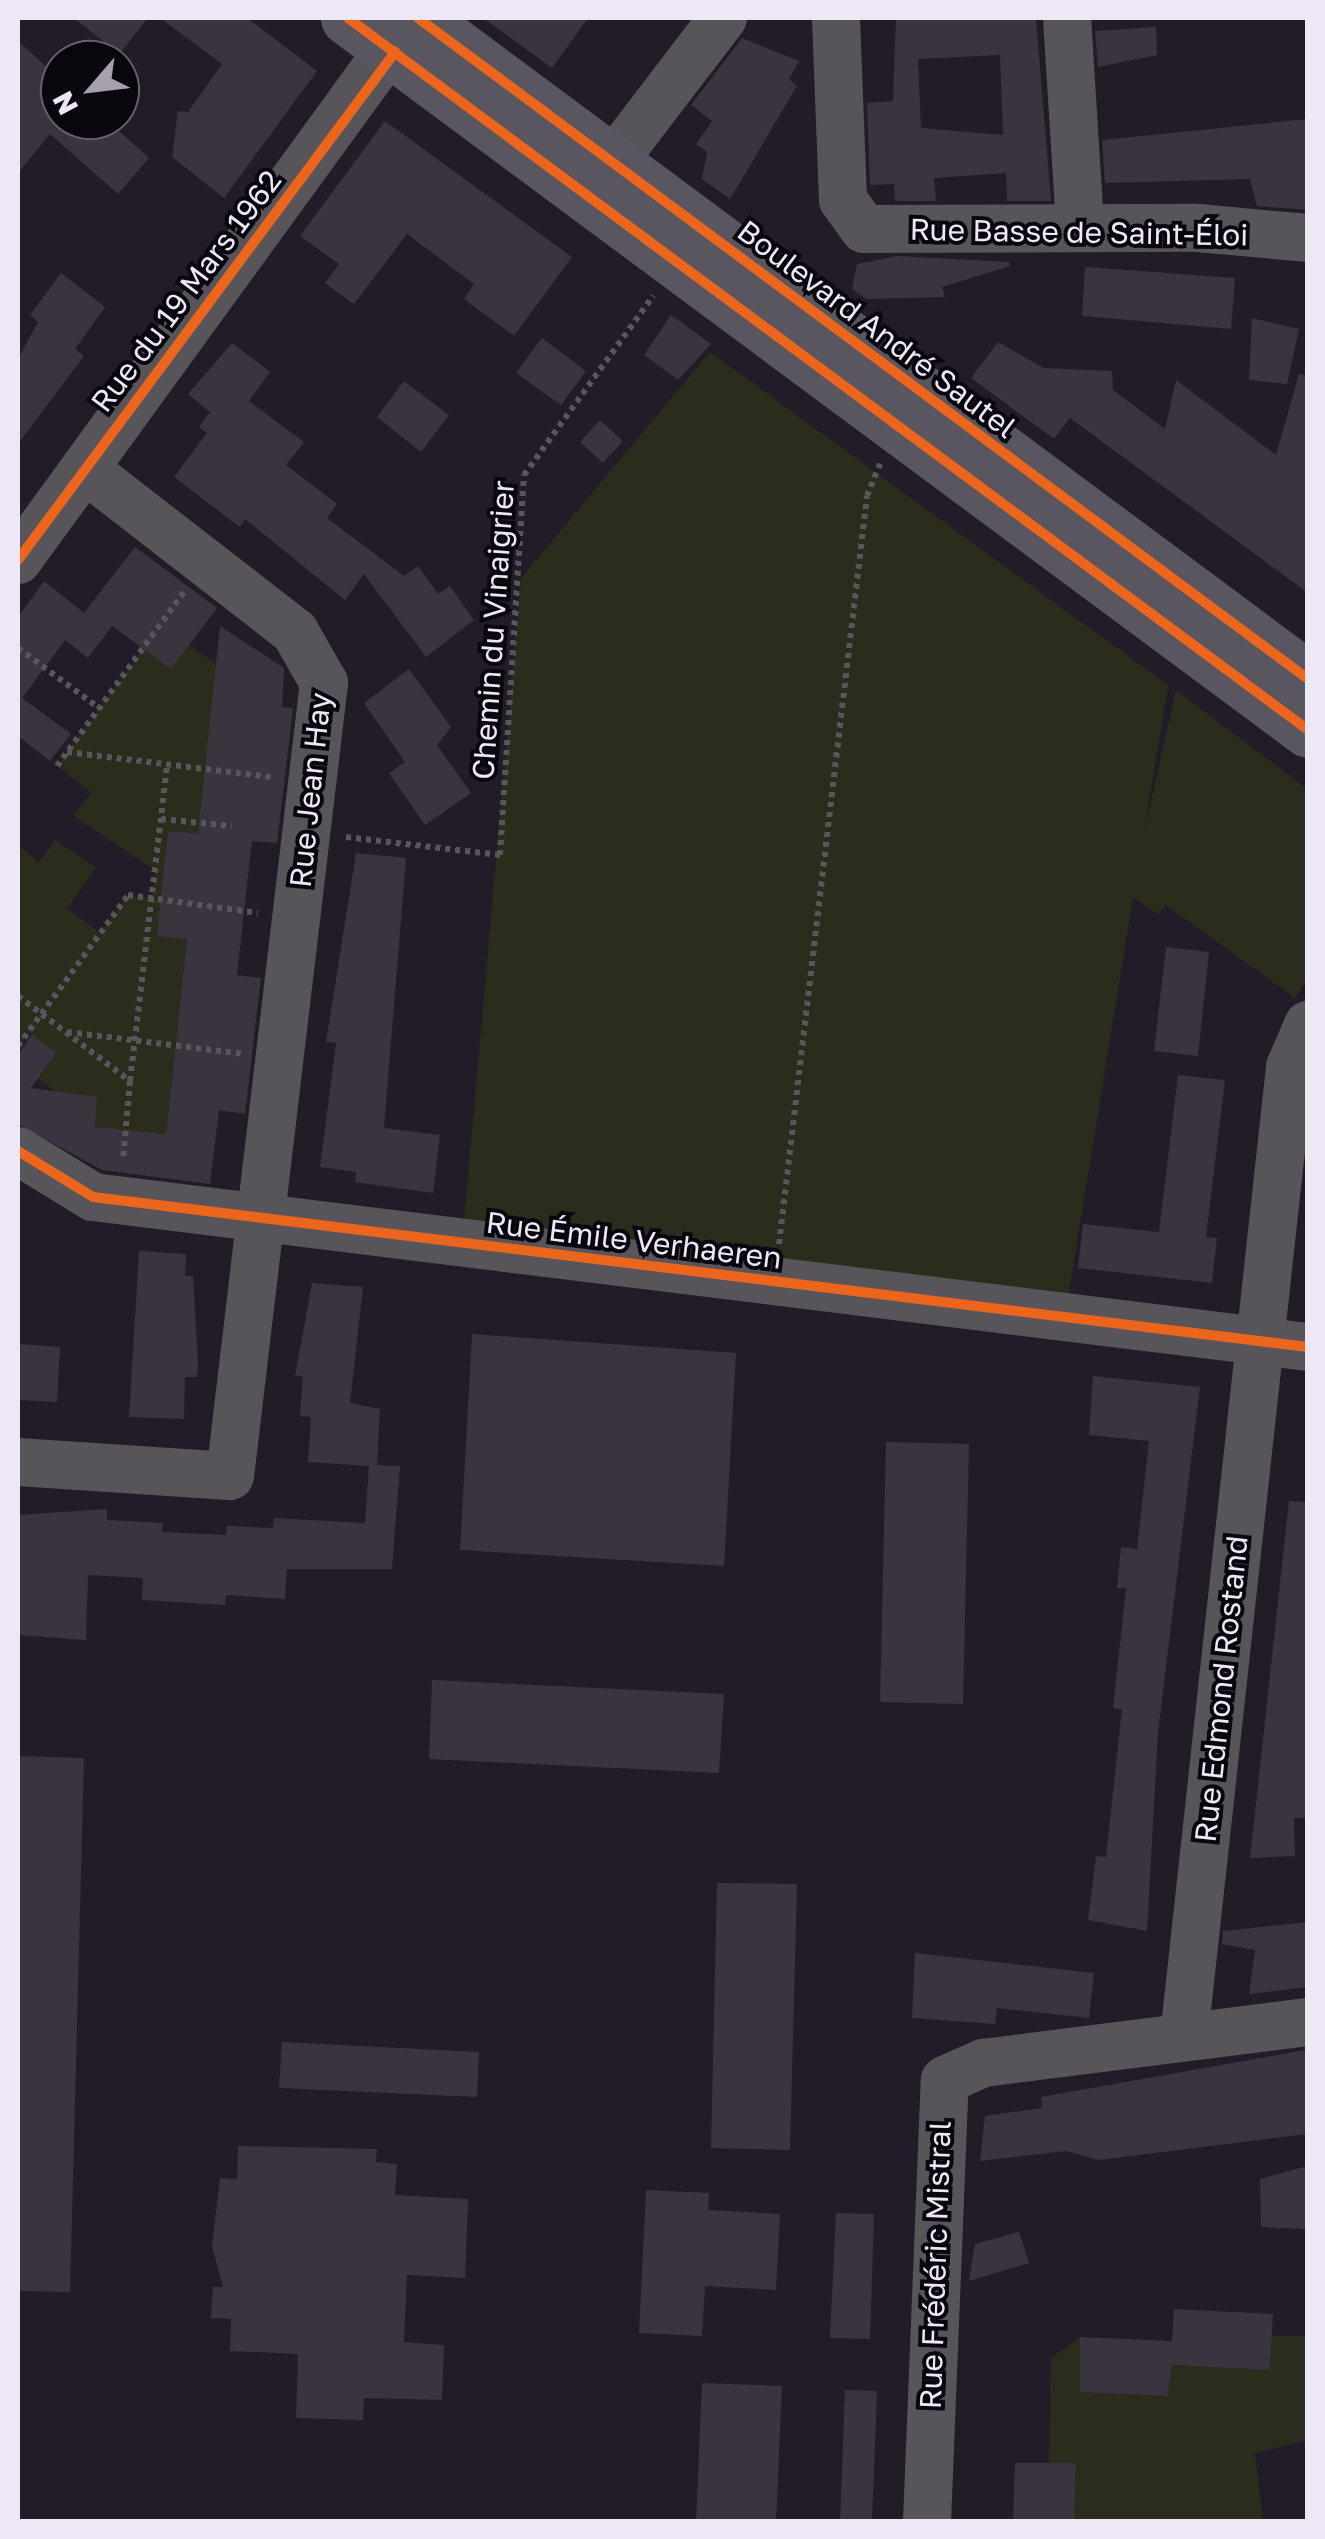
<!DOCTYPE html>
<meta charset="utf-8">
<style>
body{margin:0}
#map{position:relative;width:1325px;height:2539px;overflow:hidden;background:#221c28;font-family:"Golos Text",sans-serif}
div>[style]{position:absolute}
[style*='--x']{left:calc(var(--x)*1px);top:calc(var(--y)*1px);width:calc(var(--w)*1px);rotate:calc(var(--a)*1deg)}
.green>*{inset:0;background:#2c2c1c}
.building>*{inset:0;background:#3a343f}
.path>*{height:6px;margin-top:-3px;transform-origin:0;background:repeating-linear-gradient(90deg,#59555c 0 5px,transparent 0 10px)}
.minor>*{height:48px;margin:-24px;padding:0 24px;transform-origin:24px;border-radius:24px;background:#58555a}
.major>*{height:55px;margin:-27.5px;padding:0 27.5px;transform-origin:27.5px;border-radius:27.5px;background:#5a565f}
.cycleway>*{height:10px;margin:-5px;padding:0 5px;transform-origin:5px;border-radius:5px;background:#eb651d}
span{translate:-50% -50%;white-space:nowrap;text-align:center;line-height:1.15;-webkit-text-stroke:8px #0a060e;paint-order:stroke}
.street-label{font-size:30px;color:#eee7f6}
.frame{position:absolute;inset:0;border:20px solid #eee7f6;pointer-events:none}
.north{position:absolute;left:40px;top:40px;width:100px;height:100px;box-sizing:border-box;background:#0a060e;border:2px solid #65606b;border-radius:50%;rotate:242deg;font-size:28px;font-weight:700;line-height:40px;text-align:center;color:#eee7f6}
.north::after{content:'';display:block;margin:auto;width:35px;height:45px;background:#a7a0ae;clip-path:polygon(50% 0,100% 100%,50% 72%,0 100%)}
</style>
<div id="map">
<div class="green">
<i style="clip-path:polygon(710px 352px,1168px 685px,1144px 832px,1176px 690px,1307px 789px,1307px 980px,1295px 998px,1166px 905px,1159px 914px,1133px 898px,1065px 1316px,462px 1244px,521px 578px)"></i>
<i style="clip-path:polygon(189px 645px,230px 674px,231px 838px,168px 832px,157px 935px,187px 939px,166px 1134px,95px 1128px,97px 1097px,62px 1097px,38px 1078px,56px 1053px,29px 1032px,18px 1047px,18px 846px,39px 862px,56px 840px,96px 868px,67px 908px,100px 933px,128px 895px,152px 898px,155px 870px,74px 816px,91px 792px,57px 766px,143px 648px)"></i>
<i style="clip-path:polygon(1272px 2336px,1307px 2336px,1307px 2440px,1255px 2453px,1263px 2521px,1074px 2521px,1076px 2464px,1049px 2463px,1051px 2358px,1080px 2337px,1080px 2392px,1168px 2396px,1172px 2365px,1270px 2370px)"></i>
</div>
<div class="building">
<i style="clip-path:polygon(74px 18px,148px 18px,119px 54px)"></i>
<i style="clip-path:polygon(160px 18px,247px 18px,317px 71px,224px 198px,172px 157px,178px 111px,188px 112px,222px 64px)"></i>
<i style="clip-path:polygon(483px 18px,588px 18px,552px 68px)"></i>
<i style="clip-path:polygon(evenodd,896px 18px,1036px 18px,1051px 201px,1007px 201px,1006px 173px,934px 178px,936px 201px,895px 201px,894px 184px,870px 185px,867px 103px,893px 101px,896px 18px,1000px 55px,1003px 135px,921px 128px,918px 59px,1000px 55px)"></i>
<i style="clip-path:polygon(1156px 27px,1157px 55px,1098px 67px,1095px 31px)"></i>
<i style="clip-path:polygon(742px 38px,799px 61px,789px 79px,797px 86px,730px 199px,702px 179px,707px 152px,696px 144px,712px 121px,691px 105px)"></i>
<i style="clip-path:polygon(18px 41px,60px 79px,60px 120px,107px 120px,149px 158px,118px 194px,50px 134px,18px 173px)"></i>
<i style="clip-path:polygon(1308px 119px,1308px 210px,1257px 206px,1250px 179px,1105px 183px,1102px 140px)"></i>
<i style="clip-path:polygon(385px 121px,572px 257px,514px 336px,464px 299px,474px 284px,407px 234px,354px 304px,325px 283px,339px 264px,300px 236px)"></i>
<i style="clip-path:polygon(897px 256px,1009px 262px,1010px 266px,942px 287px,945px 297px,866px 299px,852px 289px,857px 264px)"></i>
<i style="clip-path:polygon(1085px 267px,1235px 278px,1231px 329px,1082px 316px)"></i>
<i style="clip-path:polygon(61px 273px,105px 307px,75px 349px,84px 356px,18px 444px,18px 359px,38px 322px,30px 315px)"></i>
<i style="clip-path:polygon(671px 315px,711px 344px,678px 380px,644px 355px)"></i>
<i style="clip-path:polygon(1252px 318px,1299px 329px,1287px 384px,1249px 380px)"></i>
<i style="clip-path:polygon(542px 338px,586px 371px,561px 405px,516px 373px)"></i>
<i style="clip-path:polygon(998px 342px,1044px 368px,1112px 371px,1113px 390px,1165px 429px,1176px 380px,1276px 455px,1299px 374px,1308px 375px,1308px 593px,1070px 418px,1054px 439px,971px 378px)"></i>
<i style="clip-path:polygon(232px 343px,270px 372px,249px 401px,304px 442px,286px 465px,337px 504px,327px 518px,404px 576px,418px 566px,438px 594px,450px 586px,474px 620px,426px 657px,364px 574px,345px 600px,245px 519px,240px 527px,174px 477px,207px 433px,199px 427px,210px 412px,188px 394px)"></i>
<i style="clip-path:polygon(404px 381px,449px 415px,421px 452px,377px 417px)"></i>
<i style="clip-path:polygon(600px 420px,623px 441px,603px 463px,580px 442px)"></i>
<i style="clip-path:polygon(135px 547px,217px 608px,171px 669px,112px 626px,88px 658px,65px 640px,22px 698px,71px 734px,50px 761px,18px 736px,18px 617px,44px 581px,84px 613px)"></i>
<i style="clip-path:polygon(220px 626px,284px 668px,282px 707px,293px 708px,277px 843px,252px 841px,237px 975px,261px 978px,245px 1114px,219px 1110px,210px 1184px,102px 1170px,18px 1124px,18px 1055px,32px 1034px,56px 1053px,31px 1088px,97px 1097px,95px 1127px,166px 1134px,187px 939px,157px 936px,164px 865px,168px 831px,198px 834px)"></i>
<i style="clip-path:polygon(409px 669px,451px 727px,437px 745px,471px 793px,425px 825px,389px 773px,405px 762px,364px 703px)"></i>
<i style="clip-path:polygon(356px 853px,406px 858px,384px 1128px,440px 1135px,433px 1193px,355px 1182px,356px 1172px,320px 1167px,336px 1043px,326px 1042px)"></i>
<i style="clip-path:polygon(1166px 947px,1209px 952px,1198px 1056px,1154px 1051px)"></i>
<i style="clip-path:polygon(1178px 1075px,1225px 1080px,1206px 1237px,1217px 1238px,1212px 1283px,1078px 1268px,1083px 1224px,1159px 1232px)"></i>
<i style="clip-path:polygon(139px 1251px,186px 1254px,185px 1276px,193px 1276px,198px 1362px,197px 1377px,185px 1377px,184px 1419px,129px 1417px)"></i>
<i style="clip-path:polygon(312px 1283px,363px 1287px,350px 1403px,380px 1409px,377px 1465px,400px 1466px,392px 1569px,287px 1569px,285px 1599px,226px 1595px,225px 1605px,142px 1600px,143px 1578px,88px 1575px,86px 1640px,18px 1635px,18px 1515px,107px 1509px,107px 1520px,163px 1523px,162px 1532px,226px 1535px,227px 1526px,273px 1528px,274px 1518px,365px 1523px,369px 1466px,308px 1462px,311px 1417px,300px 1416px,303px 1376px,295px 1376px)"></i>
<i style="clip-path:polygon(472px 1334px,736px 1353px,724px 1566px,460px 1550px)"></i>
<i style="clip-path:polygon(18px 1344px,60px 1347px,57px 1402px,18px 1400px)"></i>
<i style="clip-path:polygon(1093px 1376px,1200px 1387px,1158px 1733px,1147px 1931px,1088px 1920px,1096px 1856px,1106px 1857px,1122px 1709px,1113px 1708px,1126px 1588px,1117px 1588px,1121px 1547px,1137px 1549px,1149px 1441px,1089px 1435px)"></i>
<i style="clip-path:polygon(886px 1442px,969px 1444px,963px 1704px,880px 1702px)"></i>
<i style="clip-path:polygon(1289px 1501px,1308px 1502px,1308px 1818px,1294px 1818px,1295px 1856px,1250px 1858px)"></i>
<i style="clip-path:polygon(432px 1680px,724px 1694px,719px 1773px,429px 1759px)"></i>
<i style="clip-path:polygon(18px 1756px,84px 1758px,70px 2292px,18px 2291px)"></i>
<i style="clip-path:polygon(717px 1883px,797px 1884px,790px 2150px,711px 2148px)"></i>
<i style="clip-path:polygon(1308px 1922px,1308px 1987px,1249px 1994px,1255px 1950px,1222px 1944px,1223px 1931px)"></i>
<i style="clip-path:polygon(915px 1953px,1094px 1973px,1089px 2018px,997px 2008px,995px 2024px,912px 2018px)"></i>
<i style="clip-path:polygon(282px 2042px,479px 2052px,477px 2097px,279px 2088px)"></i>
<i style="clip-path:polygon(1305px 2050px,1306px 2134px,1099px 2160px,1066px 2151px,980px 2161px,985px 2116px,1042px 2108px,1041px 2097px)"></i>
<i style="clip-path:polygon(238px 2146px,377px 2149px,376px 2162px,397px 2164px,395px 2195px,468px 2199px,465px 2278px,407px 2275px,404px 2342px,444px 2345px,442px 2400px,364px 2398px,363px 2420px,296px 2418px,298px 2354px,230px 2351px,231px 2319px,211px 2318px,213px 2287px,223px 2287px,212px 2246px,220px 2178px,237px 2179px)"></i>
<i style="clip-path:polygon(1307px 2166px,1308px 2229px,1261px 2227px,1260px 2179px)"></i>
<i style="clip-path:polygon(646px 2190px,709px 2193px,708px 2210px,780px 2214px,776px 2290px,705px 2286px,702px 2336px,639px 2333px)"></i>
<i style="clip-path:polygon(836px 2213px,874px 2214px,870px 2339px,830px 2338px)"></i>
<i style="clip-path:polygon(1019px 2232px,1029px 2263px,969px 2281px,975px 2244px)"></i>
<i style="clip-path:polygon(1174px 2309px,1273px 2314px,1270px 2370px,1172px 2365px,1168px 2396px,1080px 2392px,1080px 2337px,1172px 2341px)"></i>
<i style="clip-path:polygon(702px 2383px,782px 2386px,776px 2522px,696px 2522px)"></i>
<i style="clip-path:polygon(845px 2390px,877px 2391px,872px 2522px,840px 2522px)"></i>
<i style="clip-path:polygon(1015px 2463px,1076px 2463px,1074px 2522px,1013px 2522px)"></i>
</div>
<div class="path">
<i style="--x:18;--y:648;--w:101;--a:36.5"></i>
<i style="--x:67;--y:752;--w:207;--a:7"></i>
<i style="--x:57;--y:766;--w:215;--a:-53.9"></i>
<i style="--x:161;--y:819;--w:71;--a:5.6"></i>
<i style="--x:346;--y:837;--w:155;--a:6.7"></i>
<i style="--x:500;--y:855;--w:381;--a:-86.4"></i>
<i style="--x:524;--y:475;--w:221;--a:-54.2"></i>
<i style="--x:18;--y:996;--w:141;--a:37.2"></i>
<i style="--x:130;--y:1081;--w:79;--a:95.1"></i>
<i style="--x:67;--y:1032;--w:178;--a:7.1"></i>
<i style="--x:18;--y:1046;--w:187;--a:-53.9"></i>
<i style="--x:128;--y:895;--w:131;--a:7.9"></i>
<i style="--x:130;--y:1081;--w:319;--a:-83.3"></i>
<i style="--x:779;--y:1244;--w:753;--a:-83.29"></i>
<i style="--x:867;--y:496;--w:35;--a:-68"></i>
</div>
<div class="minor">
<i style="--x:836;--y:18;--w:182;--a:87.8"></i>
<i style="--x:843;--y:200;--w:36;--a:54"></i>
<i style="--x:864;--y:229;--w:334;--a:-0.2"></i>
<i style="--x:1198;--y:228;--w:110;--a:5.2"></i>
<i style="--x:1067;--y:18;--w:208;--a:86.4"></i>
<i style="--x:612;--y:163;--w:183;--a:-52.6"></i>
<i style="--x:18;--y:560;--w:665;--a:-53.99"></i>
<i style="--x:18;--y:1151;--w:88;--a:31.5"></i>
<i style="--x:93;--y:1197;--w:1224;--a:7.04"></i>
<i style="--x:18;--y:1462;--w:212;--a:3.8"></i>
<i style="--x:230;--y:1476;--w:799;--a:-83.24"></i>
<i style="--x:324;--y:683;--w:59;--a:-119.6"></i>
<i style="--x:295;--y:632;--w:266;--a:-142.2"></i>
<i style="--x:1184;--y:2037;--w:976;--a:-83.76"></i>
<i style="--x:1290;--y:1067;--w:46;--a:-66.8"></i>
<i style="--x:927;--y:2522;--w:442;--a:-87.7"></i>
<i style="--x:945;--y:2080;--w:42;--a:-24.1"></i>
<i style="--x:983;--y:2063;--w:328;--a:-7.2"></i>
</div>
<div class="major">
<i style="--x:348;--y:18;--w:1195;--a:36.56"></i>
<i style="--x:418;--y:18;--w:1109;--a:36.6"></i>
</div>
<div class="cycleway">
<i style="--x:348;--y:18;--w:1195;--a:36.56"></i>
<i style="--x:418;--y:18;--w:1109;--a:36.6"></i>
<i style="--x:18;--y:560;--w:633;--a:-53.42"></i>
<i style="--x:18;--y:1151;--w:88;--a:31.5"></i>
<i style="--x:93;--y:1197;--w:1224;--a:7.04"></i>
</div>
<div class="street-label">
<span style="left:1079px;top:232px;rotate:1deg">Rue Basse de Saint-Éloi</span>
<span style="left:186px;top:291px;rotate:-53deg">Rue du 19 Mars 1962</span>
<span style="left:877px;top:329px;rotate:37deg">Boulevard André Sautel</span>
<span style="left:493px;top:630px;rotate:-86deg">Chemin du Vinaigrier</span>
<span style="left:310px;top:790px;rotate:-84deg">Rue Jean Hay</span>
<span style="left:634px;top:1240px;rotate:7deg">Rue Émile Verhaeren</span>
<span style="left:1221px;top:1689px;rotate:-84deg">Rue Edmond Rostand</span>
<span style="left:935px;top:2265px;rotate:-88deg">Rue Frédéric Mistral</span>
</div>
<div class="frame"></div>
<div class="north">N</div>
</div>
